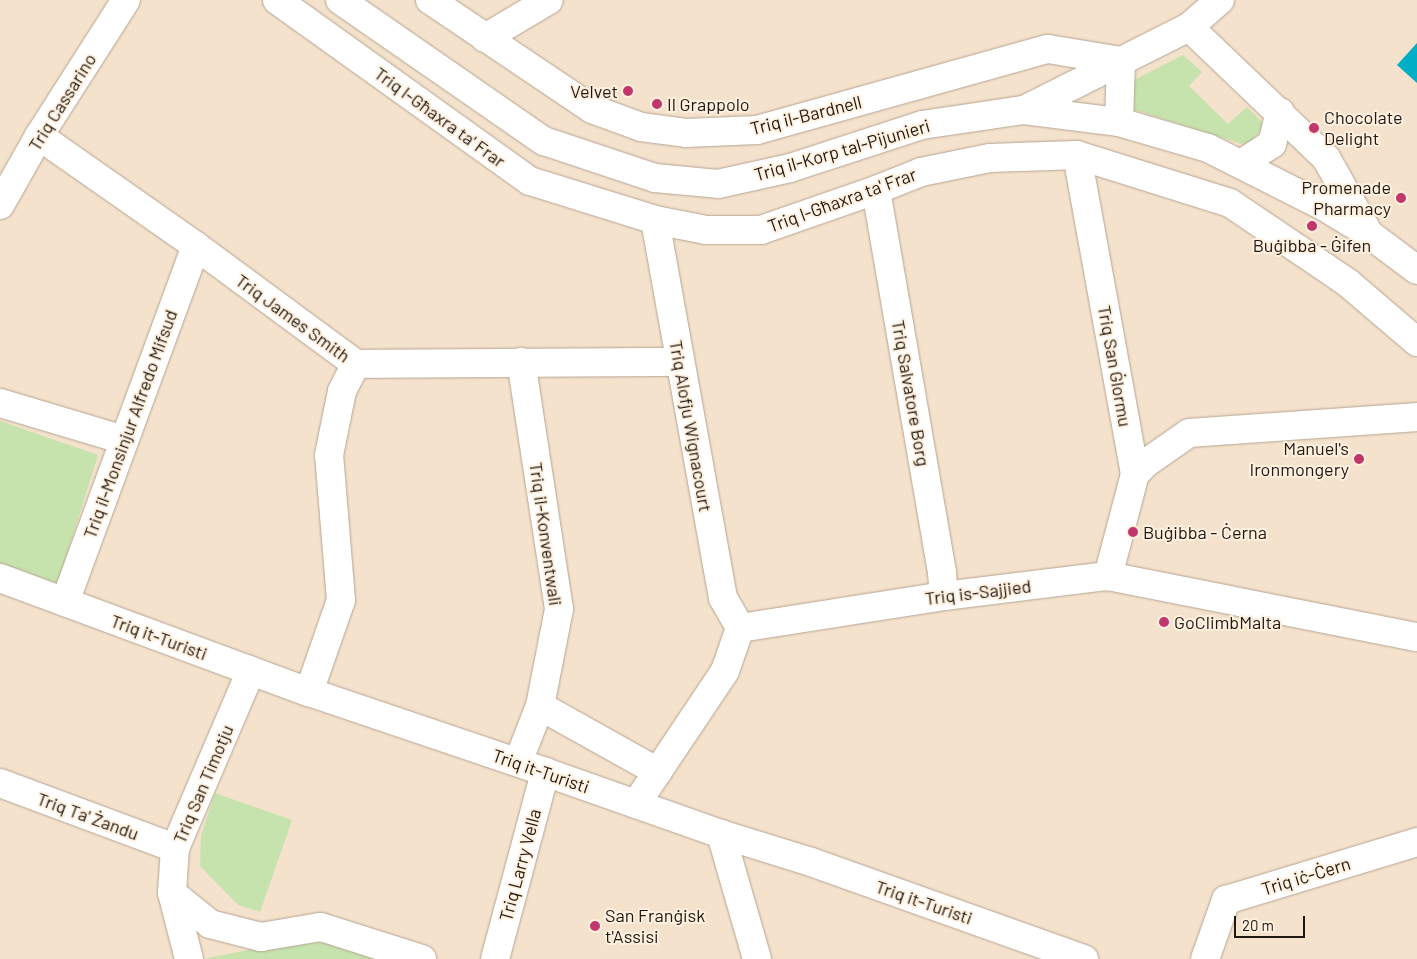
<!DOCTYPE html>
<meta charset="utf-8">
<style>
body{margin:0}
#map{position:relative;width:1417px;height:959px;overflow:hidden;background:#f4e2cd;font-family:Barlow,sans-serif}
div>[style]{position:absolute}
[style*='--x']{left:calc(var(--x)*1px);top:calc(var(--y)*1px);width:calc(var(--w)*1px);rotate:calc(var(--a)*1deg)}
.green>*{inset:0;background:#c6e2ad}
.water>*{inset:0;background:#00afc4}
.roads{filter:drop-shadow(0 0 1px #b6a591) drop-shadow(0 0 1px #b6a591)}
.minor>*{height:28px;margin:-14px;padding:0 14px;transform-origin:14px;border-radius:14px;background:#fff}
.tertiary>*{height:28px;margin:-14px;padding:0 14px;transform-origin:14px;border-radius:14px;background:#fff}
.dots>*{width:14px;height:14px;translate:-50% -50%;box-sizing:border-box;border:2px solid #fff0df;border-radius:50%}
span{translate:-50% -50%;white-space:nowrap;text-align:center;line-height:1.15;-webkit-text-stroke:4px #fff0df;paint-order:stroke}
.poi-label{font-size:18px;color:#1f1912}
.right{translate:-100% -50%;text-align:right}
.left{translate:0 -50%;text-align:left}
.street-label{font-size:18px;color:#1f1912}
.scale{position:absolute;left:1234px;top:916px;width:71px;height:22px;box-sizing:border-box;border:2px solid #1f1912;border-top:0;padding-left:6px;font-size:15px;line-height:18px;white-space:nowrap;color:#1f1912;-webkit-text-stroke:4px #fff0df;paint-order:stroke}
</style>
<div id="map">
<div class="green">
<i style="clip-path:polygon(1183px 55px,1202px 72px,1189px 86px,1228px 124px,1247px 107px,1265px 125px,1248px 146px,1129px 108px,1126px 84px)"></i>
<i style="clip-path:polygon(0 421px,98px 455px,57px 586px,0 565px)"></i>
<i style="clip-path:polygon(215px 793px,292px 820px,260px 912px,238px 905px,200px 866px,201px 836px)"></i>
<i style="clip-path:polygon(294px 941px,335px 944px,387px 959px,203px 959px)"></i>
</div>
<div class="water">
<i style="clip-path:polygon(1417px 43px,1417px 83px,1397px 65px)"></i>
</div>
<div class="roads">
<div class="minor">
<i style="--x:277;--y:0;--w:311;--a:35.6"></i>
<i style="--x:530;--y:181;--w:131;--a:17.3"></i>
<i style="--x:655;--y:220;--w:52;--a:11.1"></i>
<i style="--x:706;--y:230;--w:55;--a:0"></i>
<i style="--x:761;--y:230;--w:122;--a:-19.2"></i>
<i style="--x:876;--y:190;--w:48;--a:-21.8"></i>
<i style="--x:921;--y:172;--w:70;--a:-11.5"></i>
<i style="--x:990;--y:158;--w:87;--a:-2"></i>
<i style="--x:1077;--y:155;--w:160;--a:17.4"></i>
<i style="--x:1230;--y:203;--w:143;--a:34.1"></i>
<i style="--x:1348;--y:283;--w:91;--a:40.5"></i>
<i style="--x:430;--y:0;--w:195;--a:33.9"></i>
<i style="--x:592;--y:109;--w:52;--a:20.2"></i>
<i style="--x:641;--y:127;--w:45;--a:7.6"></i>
<i style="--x:686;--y:133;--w:71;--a:-2.4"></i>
<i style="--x:757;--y:130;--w:302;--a:-15.6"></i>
<i style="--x:1048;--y:49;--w:74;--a:9.3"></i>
<i style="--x:1189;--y:27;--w:190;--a:43.7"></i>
<i style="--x:1326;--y:158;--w:87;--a:60.5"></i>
<i style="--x:485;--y:38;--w:74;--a:-30.7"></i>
<i style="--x:1024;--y:110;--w:185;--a:-26.7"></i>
<i style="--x:1189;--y:27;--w:41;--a:-41.1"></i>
<i style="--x:1119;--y:122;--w:61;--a:-88.1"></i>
<i style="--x:39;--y:136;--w:192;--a:35"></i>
<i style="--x:196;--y:246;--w:199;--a:36.4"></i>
<i style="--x:356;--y:364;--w:323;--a:-0.4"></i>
<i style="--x:1077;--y:155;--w:324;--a:79.7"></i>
<i style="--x:1135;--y:474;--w:106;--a:104.8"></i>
<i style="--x:1241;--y:164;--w:37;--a:-33"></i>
<i style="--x:1272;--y:144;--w:33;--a:-76"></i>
<i style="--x:876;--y:190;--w:389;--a:80.2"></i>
<i style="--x:942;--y:573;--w:23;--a:85"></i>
<i style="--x:0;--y:205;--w:79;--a:-60.5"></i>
<i style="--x:39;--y:136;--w:161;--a:-57.4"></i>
<i style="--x:655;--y:220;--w:384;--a:79.8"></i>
<i style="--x:723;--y:598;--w:34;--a:60"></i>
<i style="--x:0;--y:403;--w:129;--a:16.6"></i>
<i style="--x:1135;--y:474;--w:16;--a:-45"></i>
<i style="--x:1146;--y:463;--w:52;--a:-34.9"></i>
<i style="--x:1189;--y:433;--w:229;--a:-4"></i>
<i style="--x:0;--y:578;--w:329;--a:20.3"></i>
<i style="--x:309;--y:692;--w:249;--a:18.7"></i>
<i style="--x:545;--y:772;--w:187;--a:19.4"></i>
<i style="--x:721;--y:834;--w:94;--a:17.3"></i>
<i style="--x:811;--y:862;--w:290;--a:19.6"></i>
<i style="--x:65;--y:602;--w:379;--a:-69.8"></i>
<i style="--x:740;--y:628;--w:206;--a:-8.9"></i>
<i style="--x:944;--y:596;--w:165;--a:-7"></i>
<i style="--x:1108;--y:576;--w:315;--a:11.2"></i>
<i style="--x:309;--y:692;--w:97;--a:-70.8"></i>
<i style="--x:341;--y:600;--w:145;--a:-94.7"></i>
<i style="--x:329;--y:455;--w:65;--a:-78.5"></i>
<i style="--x:342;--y:391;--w:30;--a:-63"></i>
<i style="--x:540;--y:706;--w:135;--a:29.2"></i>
<i style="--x:518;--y:762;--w:60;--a:-68.6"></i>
<i style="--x:540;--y:706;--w:99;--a:-78.9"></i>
<i style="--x:559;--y:609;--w:250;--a:-98.7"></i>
<i style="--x:0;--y:783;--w:187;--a:20.4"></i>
<i style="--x:636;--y:804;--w:160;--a:-56.2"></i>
<i style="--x:725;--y:671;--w:46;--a:-70.8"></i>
<i style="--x:721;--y:834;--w:130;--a:73.9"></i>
<i style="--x:172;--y:893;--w:49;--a:39.2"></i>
<i style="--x:210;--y:924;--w:53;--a:14.3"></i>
<i style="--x:261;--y:937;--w:61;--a:-9.5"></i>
<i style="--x:321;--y:927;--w:106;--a:17.6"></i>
<i style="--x:189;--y:959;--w:68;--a:-104.4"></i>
<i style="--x:172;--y:893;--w:45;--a:-86.2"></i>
<i style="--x:175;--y:848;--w:193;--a:-66.8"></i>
<i style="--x:495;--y:959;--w:194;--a:-75"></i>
<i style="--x:1205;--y:959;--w:63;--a:-70.4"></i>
<i style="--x:1226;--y:900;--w:200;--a:-16.9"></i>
</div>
<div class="tertiary">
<i style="--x:340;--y:0;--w:248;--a:34.7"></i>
<i style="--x:544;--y:141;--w:117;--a:18.4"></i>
<i style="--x:655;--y:178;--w:63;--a:5.4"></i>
<i style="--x:718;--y:184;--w:74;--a:-12.5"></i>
<i style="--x:790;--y:168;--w:139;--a:-18"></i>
<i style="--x:922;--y:125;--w:103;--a:-8.4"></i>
<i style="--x:1024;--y:110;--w:96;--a:7.2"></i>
<i style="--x:1119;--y:122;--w:93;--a:16.3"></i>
<i style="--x:1208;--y:148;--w:131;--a:26.8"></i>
<i style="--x:1325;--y:207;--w:52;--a:31.5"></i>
<i style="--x:1369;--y:234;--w:60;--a:36.9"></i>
</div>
</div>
<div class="dots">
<i style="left:628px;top:91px;background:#c1366b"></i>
<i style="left:657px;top:104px;background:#c1366b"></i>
<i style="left:1314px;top:128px;background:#c1366b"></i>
<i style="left:1401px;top:198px;background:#c1366b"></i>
<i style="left:1312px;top:226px;background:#c1366b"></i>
<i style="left:1359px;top:459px;background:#c1366b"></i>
<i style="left:1133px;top:532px;background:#c1366b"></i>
<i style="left:1164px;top:622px;background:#c1366b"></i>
<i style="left:595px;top:926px;background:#c1366b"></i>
</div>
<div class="poi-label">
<span class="right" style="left:618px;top:91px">Velvet</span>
<span class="left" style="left:667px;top:104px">Il Grappolo</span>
<span class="left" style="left:1324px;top:128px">Chocolate<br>Delight</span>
<span class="right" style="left:1391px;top:198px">Promenade<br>Pharmacy</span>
<span style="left:1312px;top:245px">Buġibba - Ġifen</span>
<span class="right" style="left:1349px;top:459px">Manuel's<br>Ironmongery</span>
<span class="left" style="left:1143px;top:532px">Buġibba - Ċerna</span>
<span class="left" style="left:1174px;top:622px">GoClimbMalta</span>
<span class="left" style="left:605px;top:926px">San Franġisk<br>t'Assisi</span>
</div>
<div class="street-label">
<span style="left:62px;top:102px;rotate:-58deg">Triq Cassarino</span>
<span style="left:806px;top:115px;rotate:-14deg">Triq il-Bardnell</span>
<span style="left:440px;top:117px;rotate:36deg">Triq l-Għaxra ta' Frar</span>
<span style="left:842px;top:150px;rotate:-16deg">Triq il-Korp tal-Pijunieri</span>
<span style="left:842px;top:200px;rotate:-20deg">Triq l-Għaxra ta' Frar</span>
<span style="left:293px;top:318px;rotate:36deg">Triq James Smith</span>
<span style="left:1115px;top:366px;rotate:80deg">Triq San Ġlormu</span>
<span style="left:911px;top:393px;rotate:80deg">Triq Salvatore Borg</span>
<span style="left:130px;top:424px;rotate:-70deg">Triq il-Monsinjur Alfredo Mifsud</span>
<span style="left:691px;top:426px;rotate:80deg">Triq Alofju Wignacourt</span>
<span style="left:546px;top:534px;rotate:82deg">Triq il-Konventwali</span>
<span style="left:978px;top:592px;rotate:-7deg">Triq is-Sajjied</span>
<span style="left:159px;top:637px;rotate:20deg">Triq it-Turisti</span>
<span style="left:541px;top:771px;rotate:19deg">Triq it-Turisti</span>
<span style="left:203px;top:784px;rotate:-67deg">Triq San Timotju</span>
<span style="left:88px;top:816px;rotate:20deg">Triq Ta' Żandu</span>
<span style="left:520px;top:865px;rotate:-75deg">Triq Larry Vella</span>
<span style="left:1306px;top:876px;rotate:-17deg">Triq iċ-Ċern</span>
<span style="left:924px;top:902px;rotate:19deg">Triq it-Turisti</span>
</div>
<div class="scale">20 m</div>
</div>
